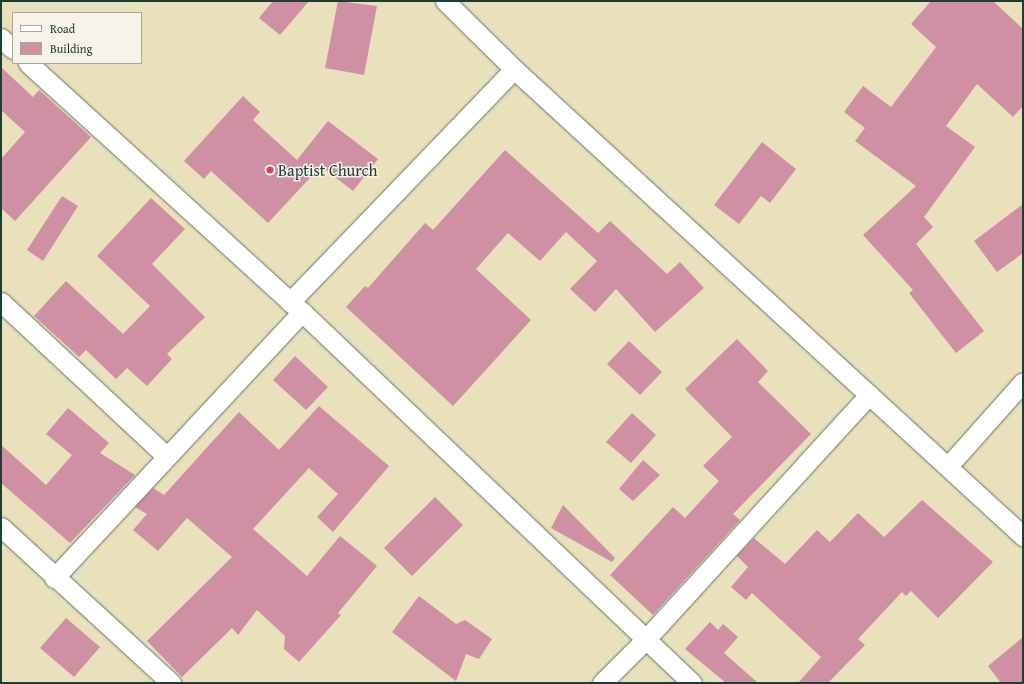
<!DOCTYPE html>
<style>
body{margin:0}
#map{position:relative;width:1024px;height:684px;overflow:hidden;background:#e9e0bc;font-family:"Gentium Book Plus",serif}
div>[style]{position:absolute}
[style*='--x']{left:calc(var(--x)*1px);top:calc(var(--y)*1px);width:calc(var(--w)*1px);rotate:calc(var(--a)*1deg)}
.building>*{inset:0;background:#cf90a4}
.roads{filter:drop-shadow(0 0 1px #667664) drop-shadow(0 0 1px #667664)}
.minor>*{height:19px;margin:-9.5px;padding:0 9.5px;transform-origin:9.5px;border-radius:9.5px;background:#fff}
.dots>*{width:11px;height:11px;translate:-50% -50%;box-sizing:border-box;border:2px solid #f7f3e8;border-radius:50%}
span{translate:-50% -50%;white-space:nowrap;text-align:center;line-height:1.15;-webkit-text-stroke:3px #f7f3e8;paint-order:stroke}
.poi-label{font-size:16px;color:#1f3d34}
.left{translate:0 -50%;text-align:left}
.frame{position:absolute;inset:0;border:2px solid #1f3d34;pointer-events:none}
.legend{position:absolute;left:12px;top:12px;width:130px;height:52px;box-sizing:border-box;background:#f7f3e8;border:1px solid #a1aaa0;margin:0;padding:5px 7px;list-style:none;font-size:12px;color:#1f3d34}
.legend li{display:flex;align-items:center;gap:8px;height:20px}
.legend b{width:20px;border:1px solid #a1aaa0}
</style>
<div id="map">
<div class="building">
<i style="clip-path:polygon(273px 1px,309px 1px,280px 35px,259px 18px)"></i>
<i style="clip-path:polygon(338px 1px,377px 6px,364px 75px,325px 68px)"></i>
<i style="clip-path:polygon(931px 1px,993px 1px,1023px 29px,1023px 106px,1013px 117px,977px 84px,946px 126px,975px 147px,924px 217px,933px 227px,916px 244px,984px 331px,956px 353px,909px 293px,913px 290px,863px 235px,916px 186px,855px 141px,865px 128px,844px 112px,863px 86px,891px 107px,936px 47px,911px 24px)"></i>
<i style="clip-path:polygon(1px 67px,33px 97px,39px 90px,91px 137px,15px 221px,1px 208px,1px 159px,25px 132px,1px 110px)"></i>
<i style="clip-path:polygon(243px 96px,260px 112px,253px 120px,297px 160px,328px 121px,378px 159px,353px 191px,321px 166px,268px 223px,211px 171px,204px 179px,184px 161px)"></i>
<i style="clip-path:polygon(762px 142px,796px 169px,770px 203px,761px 196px,739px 224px,714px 205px)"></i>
<i style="clip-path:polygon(505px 150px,598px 233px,610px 221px,667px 274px,680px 262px,704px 288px,655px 332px,616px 289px,595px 312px,570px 289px,597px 261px,566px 232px,540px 261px,508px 233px,476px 269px,531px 320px,453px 406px,346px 307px,365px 286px,368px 288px,425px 223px,433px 230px)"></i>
<i style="clip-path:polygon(62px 196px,78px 206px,43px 261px,27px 250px)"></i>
<i style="clip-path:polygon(151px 198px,185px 229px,152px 264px,205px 317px,167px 354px,172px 359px,147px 386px,127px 368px,116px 379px,86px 350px,79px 357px,34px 316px,66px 281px,123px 334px,150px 306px,97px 256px)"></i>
<i style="clip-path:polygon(1023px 204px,1023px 253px,997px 272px,974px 241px)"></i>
<i style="clip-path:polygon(737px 339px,768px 371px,758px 382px,811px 434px,733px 514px,740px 520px,653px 615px,610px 575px,673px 507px,685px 518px,719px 481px,703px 466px,732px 437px,685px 389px)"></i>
<i style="clip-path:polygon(629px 341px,662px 372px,640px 395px,607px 364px)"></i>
<i style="clip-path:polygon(295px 356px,328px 387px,306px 410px,273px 380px)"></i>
<i style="clip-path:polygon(319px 406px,389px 466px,333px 532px,317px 517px,338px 494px,309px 468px,253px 529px,307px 576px,340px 536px,377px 566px,338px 613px,341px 615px,299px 662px,284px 649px,285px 636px,257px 610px,238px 635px,232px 628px,182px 677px,147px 641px,232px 557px,187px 518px,158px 551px,133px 530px,147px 514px,135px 507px,153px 488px,164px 495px,239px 412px,279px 450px)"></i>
<i style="clip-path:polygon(68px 408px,109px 443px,100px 453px,135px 475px,70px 543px,1px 483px,1px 445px,46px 485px,72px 455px,46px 434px)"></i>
<i style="clip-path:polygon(632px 413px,656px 435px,631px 463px,606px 442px)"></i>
<i style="clip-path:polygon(643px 460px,660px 475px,633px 501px,619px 489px)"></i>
<i style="clip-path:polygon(435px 497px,463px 525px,412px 576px,384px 548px)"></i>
<i style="clip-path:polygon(922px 500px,993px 562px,938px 618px,911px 591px,906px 596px,902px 592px,858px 639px,865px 645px,828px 683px,798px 683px,821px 657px,752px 593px,746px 600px,731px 587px,748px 567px,737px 556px,754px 538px,785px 564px,817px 530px,830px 542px,858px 513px,884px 537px)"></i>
<i style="clip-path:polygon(563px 505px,615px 558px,612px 562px,551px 528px)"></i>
<i style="clip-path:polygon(419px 596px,456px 624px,465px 620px,492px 639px,479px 659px,466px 654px,456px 681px,392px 632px)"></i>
<i style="clip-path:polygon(66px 618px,100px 647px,74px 677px,40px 648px)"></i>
<i style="clip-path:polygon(710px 622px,718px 630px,723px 624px,738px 637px,724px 653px,758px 683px,726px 683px,685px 649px)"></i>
<i style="clip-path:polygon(1023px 637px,1023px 683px,1001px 683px,988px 666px)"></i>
</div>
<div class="roads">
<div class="minor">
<i style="--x:445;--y:1;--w:97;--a:44.6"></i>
<i style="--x:514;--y:69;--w:691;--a:42.54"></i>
<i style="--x:1;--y:38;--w:16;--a:43"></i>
<i style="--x:28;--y:63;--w:370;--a:42.3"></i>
<i style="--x:302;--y:312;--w:538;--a:43.57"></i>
<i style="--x:1;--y:302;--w:224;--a:43"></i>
<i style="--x:290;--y:302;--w:323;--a:-46.1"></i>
<i style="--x:949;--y:465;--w:111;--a:-48.3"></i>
<i style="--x:1;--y:527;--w:231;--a:42.5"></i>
<i style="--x:54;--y:578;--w:364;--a:-47"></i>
<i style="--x:602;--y:683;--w:62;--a:-45"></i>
<i style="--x:646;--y:639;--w:331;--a:-47.6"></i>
</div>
</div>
<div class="dots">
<i style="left:270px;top:170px;background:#d1495b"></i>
</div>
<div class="poi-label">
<span class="left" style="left:278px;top:170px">Baptist Church</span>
</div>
<div class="frame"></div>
<ul class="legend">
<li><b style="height:5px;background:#fff"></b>Road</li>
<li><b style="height:11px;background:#cf90a4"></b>Building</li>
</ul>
</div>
